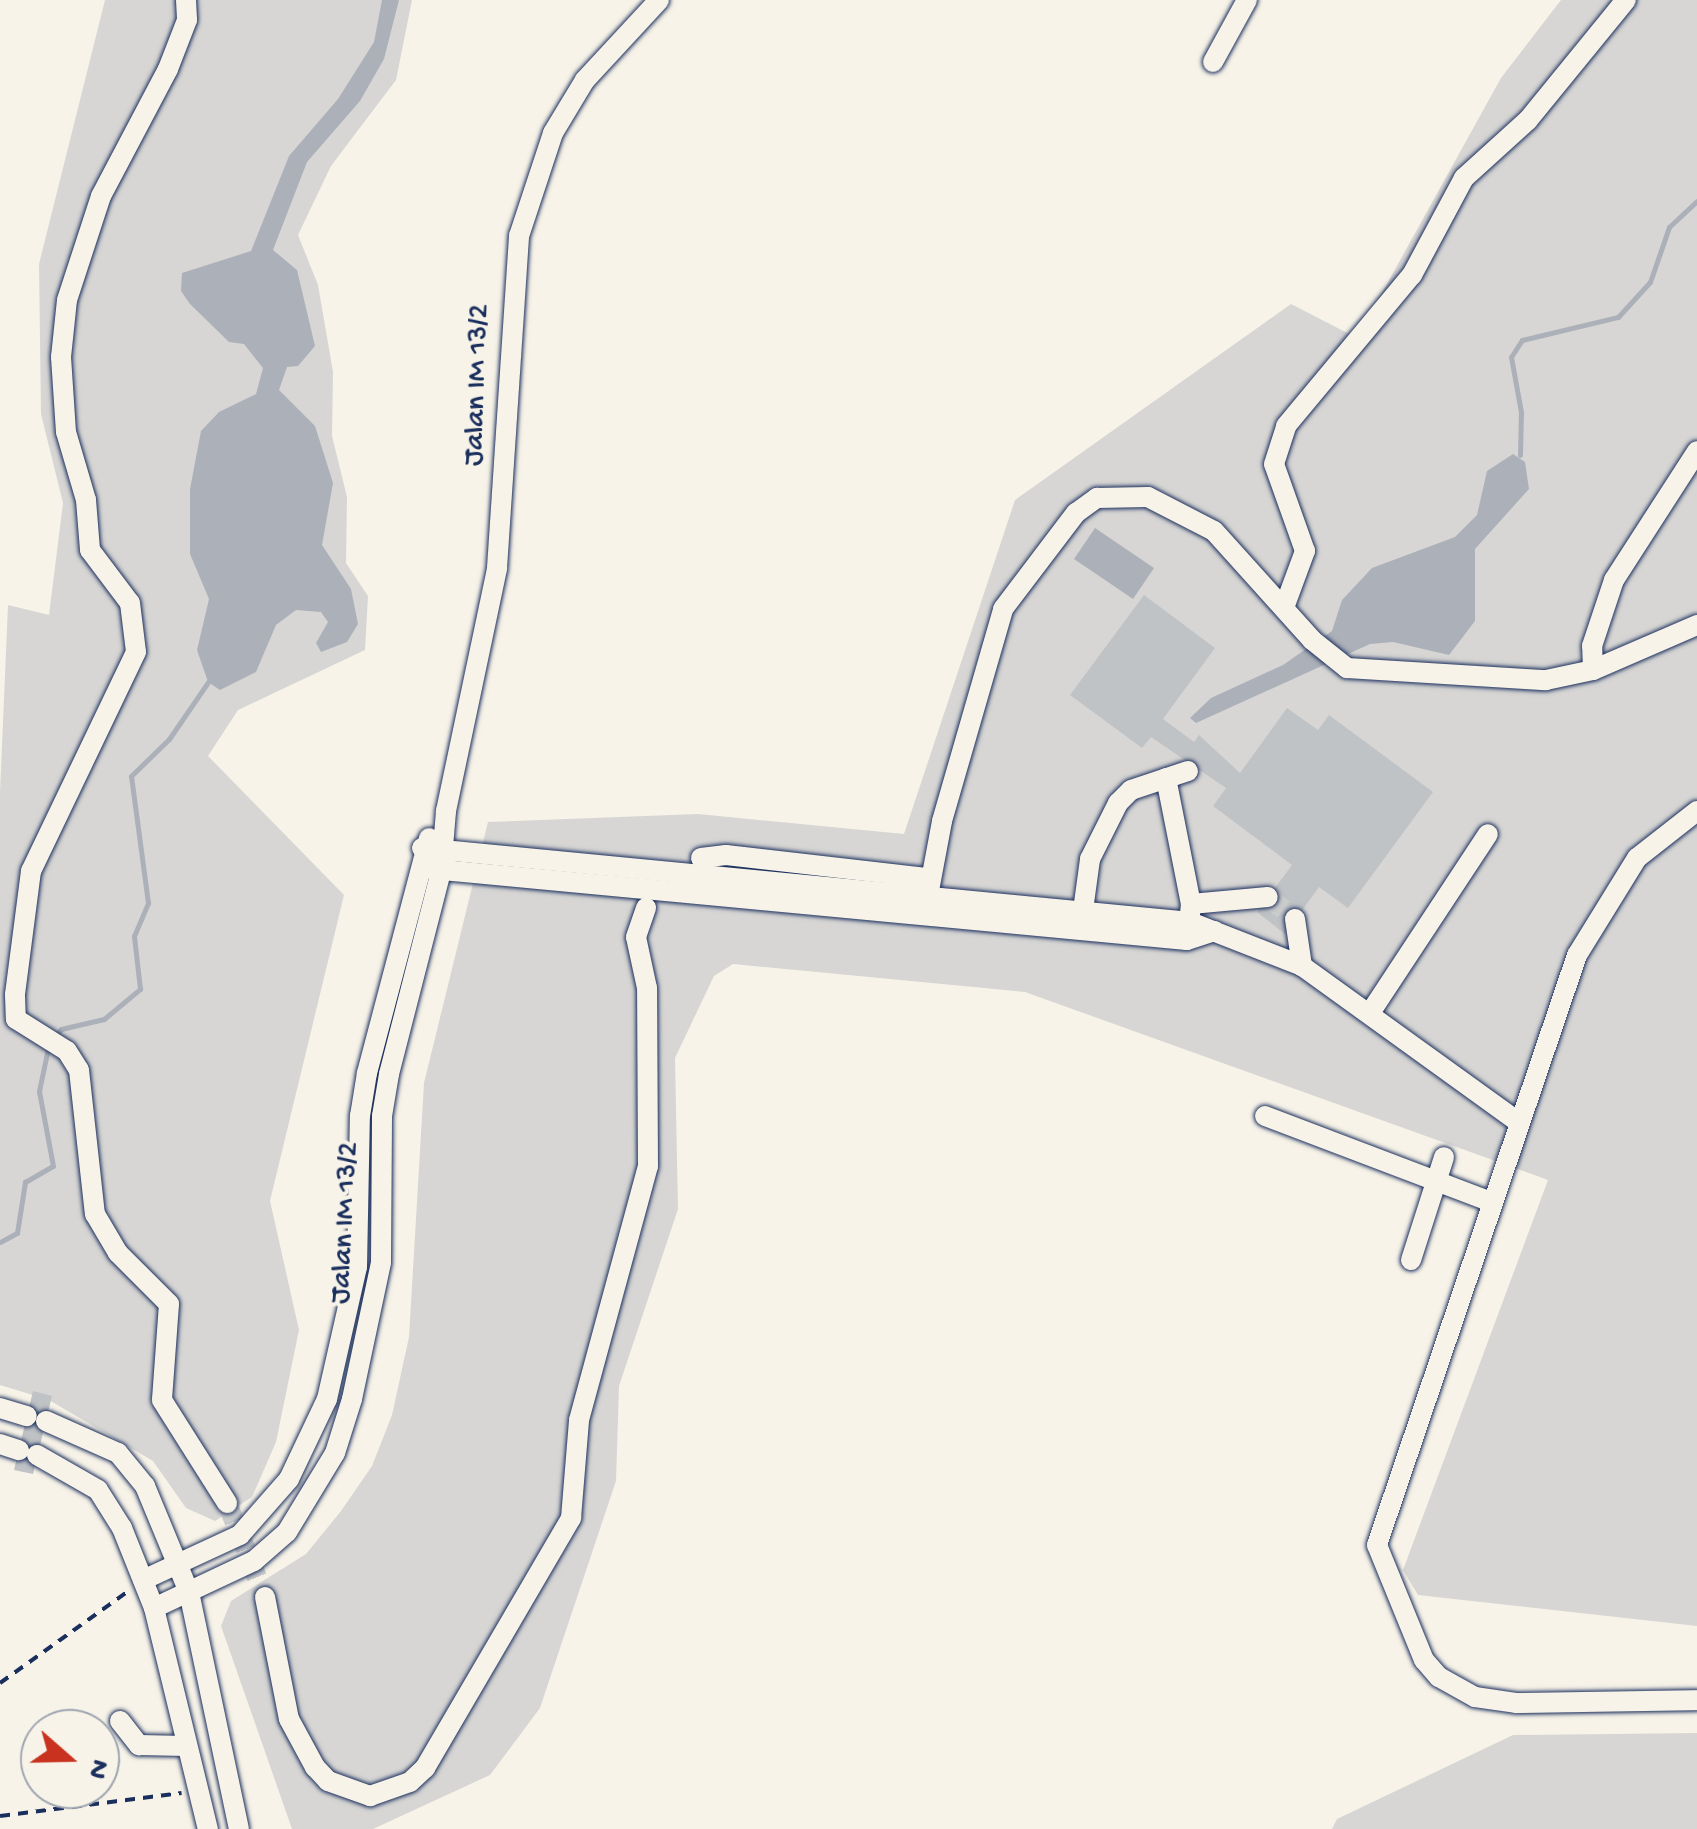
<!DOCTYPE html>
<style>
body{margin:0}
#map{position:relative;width:1697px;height:1829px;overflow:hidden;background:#f7f3e8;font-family:"Gochi Hand",sans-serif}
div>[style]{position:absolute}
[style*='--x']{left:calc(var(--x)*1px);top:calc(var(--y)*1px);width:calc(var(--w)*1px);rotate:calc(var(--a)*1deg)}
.green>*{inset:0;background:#d7d6d4}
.water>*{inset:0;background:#acb0b9}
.stream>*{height:5px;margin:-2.5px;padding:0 2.5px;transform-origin:2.5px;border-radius:2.5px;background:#acb0b9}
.building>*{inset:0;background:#c0c3c5}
.minor-tunnel>*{height:20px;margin-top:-10px;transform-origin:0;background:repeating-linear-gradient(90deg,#cbcccc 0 20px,transparent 0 30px)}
.path>*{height:4px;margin-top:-2px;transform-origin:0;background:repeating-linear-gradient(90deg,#1b2f5e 0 10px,transparent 0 18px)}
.roads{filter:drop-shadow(0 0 2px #1b2f5e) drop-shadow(0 0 2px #1b2f5e)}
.minor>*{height:20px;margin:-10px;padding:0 10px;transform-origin:10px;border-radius:10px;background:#f7f3e8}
span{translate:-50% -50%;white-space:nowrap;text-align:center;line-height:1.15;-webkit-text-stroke:8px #f7f3e8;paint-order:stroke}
.street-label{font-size:30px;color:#1b2f5e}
.north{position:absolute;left:20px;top:1709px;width:100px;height:100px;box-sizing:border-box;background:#f7f3e8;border:2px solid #9fa5b1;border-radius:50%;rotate:110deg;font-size:28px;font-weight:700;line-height:40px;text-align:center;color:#1b2f5e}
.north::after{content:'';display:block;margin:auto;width:35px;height:45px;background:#c8321e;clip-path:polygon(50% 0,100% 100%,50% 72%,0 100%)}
</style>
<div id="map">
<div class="green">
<i style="clip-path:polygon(105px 0,412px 0,396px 80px,331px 166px,298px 235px,318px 285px,333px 372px,332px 436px,347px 497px,346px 563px,368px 596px,365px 650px,238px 710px,208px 756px,344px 895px,270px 1201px,299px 1330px,276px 1442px,252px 1497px,215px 1521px,186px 1508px,153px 1461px,49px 1400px,0 1385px,0 792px,8px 605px,49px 615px,63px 503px,41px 414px,39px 264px)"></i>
<i style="clip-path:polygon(1561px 0,1697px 0,1697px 1626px,1418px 1595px,1403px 1570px,1548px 1180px,1025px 992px,733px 964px,714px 976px,675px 1058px,678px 1209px,619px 1386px,616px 1481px,540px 1708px,490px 1775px,373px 1829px,292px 1829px,221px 1626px,231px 1601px,306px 1554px,341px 1511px,372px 1466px,392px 1415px,409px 1337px,424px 1083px,488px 822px,698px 814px,904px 834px,1015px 500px,1291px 304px,1357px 338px,1501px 78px)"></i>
<i style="clip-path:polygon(1697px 1733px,1697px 1829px,1332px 1829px,1337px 1819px,1513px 1735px)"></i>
</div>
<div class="water">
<i style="clip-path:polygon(382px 0,399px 0,384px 59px,360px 101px,307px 162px,273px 250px,297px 270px,315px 346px,298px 366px,287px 367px,279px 390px,315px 426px,333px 483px,322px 545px,351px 589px,358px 624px,347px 642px,321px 652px,316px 643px,328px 622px,321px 612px,296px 610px,276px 625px,256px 672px,220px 690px,208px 682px,197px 650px,209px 599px,190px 554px,190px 489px,201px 431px,219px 412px,256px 394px,263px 368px,244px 344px,229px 342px,190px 304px,181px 291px,182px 273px,251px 251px,289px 156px,338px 99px,374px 42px)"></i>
<i style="clip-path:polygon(1513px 454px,1525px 462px,1529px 489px,1475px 549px,1475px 621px,1449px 655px,1393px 642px,1370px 644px,1196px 723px,1190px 718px,1211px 698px,1283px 665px,1332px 631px,1342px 600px,1372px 568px,1455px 537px,1477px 515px,1487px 471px)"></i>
<i style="clip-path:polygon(1095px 528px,1154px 568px,1133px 599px,1074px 559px)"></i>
</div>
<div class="stream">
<i style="--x:1520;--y:455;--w:43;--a:-88.7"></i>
<i style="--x:1521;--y:412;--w:56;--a:-100.3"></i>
<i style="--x:1511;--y:357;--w:20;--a:-57"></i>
<i style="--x:1522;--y:340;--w:99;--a:-13.5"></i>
<i style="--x:1618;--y:317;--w:47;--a:-47.6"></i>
<i style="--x:1650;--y:282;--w:58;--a:-70.9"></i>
<i style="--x:1669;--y:227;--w:38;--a:-43"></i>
<i style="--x:53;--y:1038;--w:12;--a:-48"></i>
<i style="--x:61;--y:1029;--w:44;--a:-13.1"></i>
<i style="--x:104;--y:1019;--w:47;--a:-39.8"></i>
<i style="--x:140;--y:989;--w:53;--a:-96.5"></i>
<i style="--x:134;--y:936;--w:36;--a:-67"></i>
<i style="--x:148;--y:903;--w:128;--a:-97.6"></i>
<i style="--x:131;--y:776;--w:53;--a:-44.2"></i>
<i style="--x:169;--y:739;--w:69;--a:-55.6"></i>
<i style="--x:0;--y:1242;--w:19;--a:-28"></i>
<i style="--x:17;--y:1233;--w:52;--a:-81.1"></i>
<i style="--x:25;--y:1182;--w:32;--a:-30"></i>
<i style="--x:53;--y:1166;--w:76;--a:-100.6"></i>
<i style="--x:39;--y:1091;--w:44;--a:-78.2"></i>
</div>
<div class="building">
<i style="clip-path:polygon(1144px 595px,1215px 648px,1163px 719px,1194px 742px,1199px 735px,1240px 773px,1287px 708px,1318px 730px,1329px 715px,1433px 792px,1348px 908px,1319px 887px,1285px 934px,1257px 912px,1292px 865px,1213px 806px,1226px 788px,1151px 737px,1142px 748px,1070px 695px)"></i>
<i style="clip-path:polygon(33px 1391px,52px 1396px,33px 1474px,14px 1470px)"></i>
</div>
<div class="minor-tunnel">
<i style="--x:1268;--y:897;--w:35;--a:39"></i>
<i style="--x:227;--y:1503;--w:101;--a:68"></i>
</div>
<div class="path">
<i style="--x:0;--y:1683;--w:156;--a:-35.6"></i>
<i style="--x:0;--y:1816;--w:183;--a:-7.2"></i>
</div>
<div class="roads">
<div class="minor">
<i style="--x:186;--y:0;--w:20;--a:87"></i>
<i style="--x:187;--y:20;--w:53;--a:111.2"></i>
<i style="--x:168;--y:69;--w:144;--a:117.8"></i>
<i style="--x:101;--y:196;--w:109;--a:108.1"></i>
<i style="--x:67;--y:300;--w:57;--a:96"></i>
<i style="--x:61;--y:357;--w:75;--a:86.2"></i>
<i style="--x:66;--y:432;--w:71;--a:73.6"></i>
<i style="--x:86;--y:500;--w:50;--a:85.4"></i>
<i style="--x:90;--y:550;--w:66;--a:53"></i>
<i style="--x:130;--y:603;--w:49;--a:83"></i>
<i style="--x:136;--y:652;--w:243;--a:115.6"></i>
<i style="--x:31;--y:871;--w:125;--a:97.4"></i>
<i style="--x:15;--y:995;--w:24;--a:88"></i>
<i style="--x:16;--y:1019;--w:60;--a:32.1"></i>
<i style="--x:67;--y:1051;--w:22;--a:58"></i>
<i style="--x:79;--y:1070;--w:145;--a:83.7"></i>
<i style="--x:95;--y:1214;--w:45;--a:59.5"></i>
<i style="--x:118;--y:1253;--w:72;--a:45"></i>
<i style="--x:169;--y:1304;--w:96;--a:94.2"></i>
<i style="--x:162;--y:1400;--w:122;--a:57.7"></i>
<i style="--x:1213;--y:62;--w:71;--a:-61.3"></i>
<i style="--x:1285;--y:605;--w:58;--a:-69.7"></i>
<i style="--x:1305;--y:551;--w:92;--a:-109.6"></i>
<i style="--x:1274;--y:464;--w:40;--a:-72"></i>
<i style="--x:1286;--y:426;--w:197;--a:-50.2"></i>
<i style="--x:1412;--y:275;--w:110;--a:-61.8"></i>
<i style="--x:1464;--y:178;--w:86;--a:-42.2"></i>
<i style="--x:1528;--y:120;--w:155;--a:-50.8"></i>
<i style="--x:1593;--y:670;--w:24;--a:-92"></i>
<i style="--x:1592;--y:646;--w:70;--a:-71.6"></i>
<i style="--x:1614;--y:580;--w:153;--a:-57.2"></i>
<i style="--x:1166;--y:778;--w:128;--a:78.8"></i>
<i style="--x:1191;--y:904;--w:30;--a:96"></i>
<i style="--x:1697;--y:811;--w:76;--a:141.9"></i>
<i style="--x:1637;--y:858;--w:114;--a:121.7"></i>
<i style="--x:1577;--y:955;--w:623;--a:108.73"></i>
<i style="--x:1377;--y:1545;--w:124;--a:67.8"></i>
<i style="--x:1424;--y:1660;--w:23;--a:49"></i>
<i style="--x:1439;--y:1677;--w:41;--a:29.1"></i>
<i style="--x:1475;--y:1697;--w:41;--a:8.3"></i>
<i style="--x:1516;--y:1703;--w:181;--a:-0.9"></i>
<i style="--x:422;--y:848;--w:772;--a:5.5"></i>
<i style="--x:1190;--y:922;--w:120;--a:21.4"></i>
<i style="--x:1302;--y:966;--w:266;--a:35.8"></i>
<i style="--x:701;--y:858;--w:25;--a:-7"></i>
<i style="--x:726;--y:855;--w:204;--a:6.5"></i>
<i style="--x:432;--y:869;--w:758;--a:5.37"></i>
<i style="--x:1187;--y:940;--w:29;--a:-18"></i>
<i style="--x:928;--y:896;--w:76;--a:-79.4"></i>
<i style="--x:942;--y:821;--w:221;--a:-73.9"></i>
<i style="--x:1003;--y:609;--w:121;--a:-52.8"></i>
<i style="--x:1076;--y:513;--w:26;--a:-36"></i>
<i style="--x:1097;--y:498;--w:51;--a:-1.1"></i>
<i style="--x:1148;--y:497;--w:74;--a:27.3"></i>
<i style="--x:1214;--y:531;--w:147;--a:48"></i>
<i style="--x:1312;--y:640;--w:45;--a:38.7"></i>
<i style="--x:1347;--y:668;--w:199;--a:3.5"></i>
<i style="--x:1546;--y:680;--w:48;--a:-12"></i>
<i style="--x:1593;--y:670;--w:113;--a:-23.4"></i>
<i style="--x:1191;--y:904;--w:77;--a:-5.2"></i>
<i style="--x:1295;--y:919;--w:48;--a:81.5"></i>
<i style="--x:1081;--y:925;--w:67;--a:-82.2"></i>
<i style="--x:1090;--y:859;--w:63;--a:-63.4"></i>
<i style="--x:1118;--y:803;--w:18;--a:-45"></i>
<i style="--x:1131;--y:790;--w:60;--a:-18.4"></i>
<i style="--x:1370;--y:1013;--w:214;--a:-56.6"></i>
<i style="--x:1265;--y:1116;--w:240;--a:20.8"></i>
<i style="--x:1411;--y:1260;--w:108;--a:-72.2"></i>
<i style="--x:0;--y:1408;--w:28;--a:17"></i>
<i style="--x:46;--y:1421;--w:79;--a:24"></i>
<i style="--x:118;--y:1453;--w:43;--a:50.7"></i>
<i style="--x:145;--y:1486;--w:115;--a:67.5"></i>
<i style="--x:189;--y:1592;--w:242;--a:78.1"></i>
<i style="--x:0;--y:1444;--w:20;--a:18"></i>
<i style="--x:37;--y:1455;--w:70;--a:29.8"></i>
<i style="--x:98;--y:1490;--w:45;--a:57.7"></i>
<i style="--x:122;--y:1528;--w:86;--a:68.2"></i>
<i style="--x:154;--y:1608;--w:228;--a:76.3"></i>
<i style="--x:143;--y:1580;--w:107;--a:-24.9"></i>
<i style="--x:240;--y:1535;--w:74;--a:-48.8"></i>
<i style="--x:289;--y:1479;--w:89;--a:-64.6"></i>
<i style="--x:327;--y:1399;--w:135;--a:-77.2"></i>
<i style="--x:357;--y:1267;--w:151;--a:-88.9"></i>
<i style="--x:360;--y:1116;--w:44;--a:-80.8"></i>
<i style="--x:367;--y:1073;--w:243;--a:-75.2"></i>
<i style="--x:265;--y:1597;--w:124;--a:78.9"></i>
<i style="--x:289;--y:1719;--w:55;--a:61.6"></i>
<i style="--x:315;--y:1767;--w:19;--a:47"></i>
<i style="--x:328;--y:1781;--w:45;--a:19.7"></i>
<i style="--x:370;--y:1796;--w:42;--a:-19.3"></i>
<i style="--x:410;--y:1782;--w:21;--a:-43"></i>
<i style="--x:425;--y:1768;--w:290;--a:-59.7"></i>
<i style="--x:571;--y:1518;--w:98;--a:-85.3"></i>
<i style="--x:579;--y:1420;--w:263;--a:-74.8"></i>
<i style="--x:648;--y:1166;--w:178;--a:-90.3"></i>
<i style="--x:647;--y:988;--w:52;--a:-102.2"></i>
<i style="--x:636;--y:937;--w:31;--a:-71"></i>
<i style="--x:154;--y:1608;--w:110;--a:-25.2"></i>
<i style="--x:254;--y:1561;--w:44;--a:-41.3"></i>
<i style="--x:287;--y:1532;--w:92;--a:-58.7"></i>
<i style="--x:335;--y:1453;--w:57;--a:-72.5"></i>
<i style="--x:352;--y:1399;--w:140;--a:-78"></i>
<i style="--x:381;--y:1262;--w:146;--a:-89.6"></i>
<i style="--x:382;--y:1116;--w:43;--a:-80.5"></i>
<i style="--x:389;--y:1074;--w:210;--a:-75.6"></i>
<i style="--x:441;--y:871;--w:60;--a:-85.2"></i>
<i style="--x:446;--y:811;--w:248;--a:-78.1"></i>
<i style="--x:497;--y:568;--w:333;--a:-86.2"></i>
<i style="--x:519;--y:236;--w:108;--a:-71.7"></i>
<i style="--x:553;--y:133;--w:62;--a:-58.9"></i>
<i style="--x:585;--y:80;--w:109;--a:-47.2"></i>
<i style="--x:120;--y:1721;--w:31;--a:52"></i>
<i style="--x:139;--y:1745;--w:47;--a:1.2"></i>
</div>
</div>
<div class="street-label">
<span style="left:479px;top:385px;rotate:-88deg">Jalan IM 13/2</span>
<span style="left:347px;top:1223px;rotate:-87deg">Jalan IM 13/2</span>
</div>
<div class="north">N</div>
</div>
